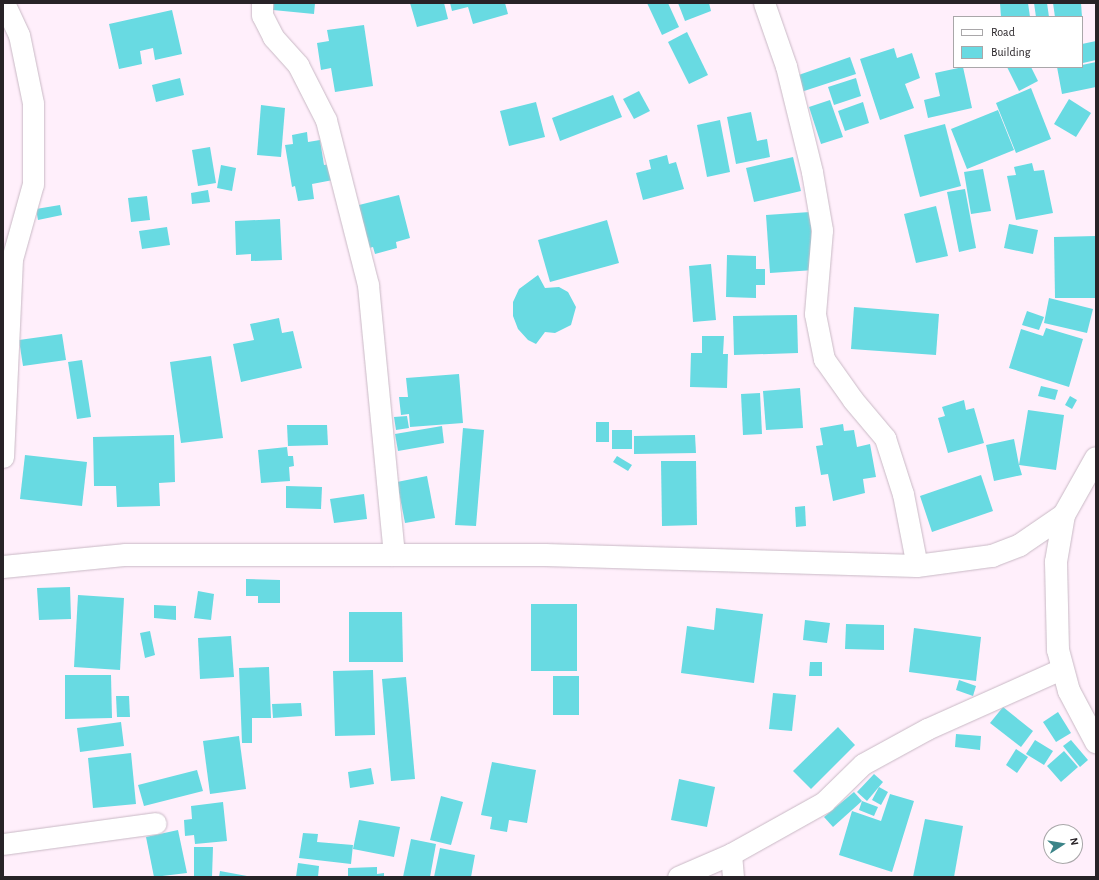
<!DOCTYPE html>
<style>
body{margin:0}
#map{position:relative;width:1099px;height:880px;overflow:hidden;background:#ffeffb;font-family:"Alegreya Sans",sans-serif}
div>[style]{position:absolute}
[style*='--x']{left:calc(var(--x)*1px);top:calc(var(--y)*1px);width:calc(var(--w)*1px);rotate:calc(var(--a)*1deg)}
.building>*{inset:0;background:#68dae2}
.roads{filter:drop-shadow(0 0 1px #c9b9c5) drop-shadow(0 0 1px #c9b9c5)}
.street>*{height:21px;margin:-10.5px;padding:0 10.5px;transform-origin:10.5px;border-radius:10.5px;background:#fff}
.secondary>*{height:22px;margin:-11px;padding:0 11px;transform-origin:11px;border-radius:11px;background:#fff}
.primary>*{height:22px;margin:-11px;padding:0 11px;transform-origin:11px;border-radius:11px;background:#fff}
span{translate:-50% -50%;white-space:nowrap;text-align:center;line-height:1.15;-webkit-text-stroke:4px #fff;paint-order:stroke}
.frame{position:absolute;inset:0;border:4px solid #282327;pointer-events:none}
.legend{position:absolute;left:953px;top:16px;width:130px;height:52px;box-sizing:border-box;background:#fff;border:1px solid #a9a7a9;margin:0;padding:5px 7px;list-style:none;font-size:12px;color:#282327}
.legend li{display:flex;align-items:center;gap:8px;height:20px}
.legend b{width:20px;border:1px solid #a9a7a9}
.north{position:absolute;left:1043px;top:824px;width:40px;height:40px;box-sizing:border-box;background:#fff;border:1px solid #a9a7a9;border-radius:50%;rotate:78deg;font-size:11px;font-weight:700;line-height:16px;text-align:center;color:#282327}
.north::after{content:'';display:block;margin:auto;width:14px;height:18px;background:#3b8488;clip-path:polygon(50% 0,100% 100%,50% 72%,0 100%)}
</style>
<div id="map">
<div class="building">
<i style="clip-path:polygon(274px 3px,315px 3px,314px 14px,273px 10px)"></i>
<i style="clip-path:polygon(410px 3px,444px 3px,448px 19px,417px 27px)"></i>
<i style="clip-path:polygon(450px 3px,505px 3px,508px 14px,473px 24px,468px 7px,452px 11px)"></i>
<i style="clip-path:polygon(647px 3px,668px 3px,679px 27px,662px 35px)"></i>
<i style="clip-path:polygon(678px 3px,709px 3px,711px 11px,685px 21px)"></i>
<i style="clip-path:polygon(1000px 3px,1028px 3px,1030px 17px,1001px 17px)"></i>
<i style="clip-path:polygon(1034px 3px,1047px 3px,1049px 17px,1036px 17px)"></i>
<i style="clip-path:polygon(1053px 3px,1081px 3px,1082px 17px,1055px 17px)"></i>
<i style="clip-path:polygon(172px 10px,182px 54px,155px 60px,153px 48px,140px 51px,142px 64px,119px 69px,109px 24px)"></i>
<i style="clip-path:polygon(364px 25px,373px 86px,335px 92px,331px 68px,321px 70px,317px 43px,329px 41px,327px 30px)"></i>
<i style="clip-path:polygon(687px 32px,708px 75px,689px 84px,668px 42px)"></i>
<i style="clip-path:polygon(1096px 41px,1096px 60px,1083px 63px,1082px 44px)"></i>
<i style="clip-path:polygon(894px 48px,897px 58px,912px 53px,920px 78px,905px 84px,914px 108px,880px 120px,860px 59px)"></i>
<i style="clip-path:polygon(850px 57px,856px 74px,798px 93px,793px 77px)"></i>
<i style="clip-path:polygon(1096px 62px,1096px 87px,1062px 94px,1057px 67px,1082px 67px,1082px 65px)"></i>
<i style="clip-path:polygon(963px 67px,972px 108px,928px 118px,924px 100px,940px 96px,935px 73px)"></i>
<i style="clip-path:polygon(1007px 67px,1031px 67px,1038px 81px,1019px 91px)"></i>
<i style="clip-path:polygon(180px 78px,184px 95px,156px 102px,152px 85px)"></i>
<i style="clip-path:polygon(856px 78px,861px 96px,834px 105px,828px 87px)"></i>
<i style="clip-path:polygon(1031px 88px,1051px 139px,1016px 153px,996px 103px)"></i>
<i style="clip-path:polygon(639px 91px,650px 111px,634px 119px,623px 99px)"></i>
<i style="clip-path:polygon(613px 95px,622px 117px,560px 141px,552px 118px)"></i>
<i style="clip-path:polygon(1069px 99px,1091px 113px,1076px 137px,1054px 124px)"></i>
<i style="clip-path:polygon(830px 100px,843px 137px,821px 144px,809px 107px)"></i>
<i style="clip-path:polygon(536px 102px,545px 137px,509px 146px,500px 111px)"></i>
<i style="clip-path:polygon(863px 102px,869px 123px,845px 131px,838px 111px)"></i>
<i style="clip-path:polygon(261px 105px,285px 108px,281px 157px,257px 155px)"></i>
<i style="clip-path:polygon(998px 110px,1014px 150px,967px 169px,951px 129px)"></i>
<i style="clip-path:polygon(751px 112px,757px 141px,767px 139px,770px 157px,736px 164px,727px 117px)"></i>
<i style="clip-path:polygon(720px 120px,730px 172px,707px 177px,697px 125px)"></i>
<i style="clip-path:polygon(945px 124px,961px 186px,920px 197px,904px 135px)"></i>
<i style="clip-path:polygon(307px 132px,308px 142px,320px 140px,324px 165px,331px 164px,333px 180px,312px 184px,314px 199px,298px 201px,295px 186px,292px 187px,285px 145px,293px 144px,292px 135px)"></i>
<i style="clip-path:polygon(210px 147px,216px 183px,198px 186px,192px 150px)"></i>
<i style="clip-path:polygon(667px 155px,669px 164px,676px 162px,684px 189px,643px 200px,636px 173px,651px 169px,649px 160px)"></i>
<i style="clip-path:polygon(793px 157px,801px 191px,754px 202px,746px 168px)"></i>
<i style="clip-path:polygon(1032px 163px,1034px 171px,1044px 170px,1053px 213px,1016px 220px,1007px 176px,1016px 175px,1014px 167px)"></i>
<i style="clip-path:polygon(221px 165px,236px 168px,232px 191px,217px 188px)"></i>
<i style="clip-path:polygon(983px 169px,991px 211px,971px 214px,964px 172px)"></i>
<i style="clip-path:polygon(965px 189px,976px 248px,959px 252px,947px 192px)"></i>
<i style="clip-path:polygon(208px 190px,210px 202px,192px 204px,191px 193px)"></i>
<i style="clip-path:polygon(399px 195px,410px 238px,396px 242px,397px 248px,375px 254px,373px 247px,362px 250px,351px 207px)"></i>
<i style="clip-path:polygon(147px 196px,150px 220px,131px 222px,128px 198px)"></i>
<i style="clip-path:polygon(60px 205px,62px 215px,38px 220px,36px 209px)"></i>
<i style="clip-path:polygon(936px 206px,948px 256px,916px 263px,904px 214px)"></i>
<i style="clip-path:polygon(810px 212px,814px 270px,770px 273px,766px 215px)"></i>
<i style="clip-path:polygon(280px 219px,282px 260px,251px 261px,251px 254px,236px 255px,235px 221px)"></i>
<i style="clip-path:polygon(607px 220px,619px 263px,550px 282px,538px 240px)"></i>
<i style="clip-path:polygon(1009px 224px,1038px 230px,1033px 254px,1004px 248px)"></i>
<i style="clip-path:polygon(167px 227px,170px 245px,142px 249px,139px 231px)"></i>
<i style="clip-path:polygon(1096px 236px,1096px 298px,1055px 298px,1054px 237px)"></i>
<i style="clip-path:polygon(727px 255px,756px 256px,756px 269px,765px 269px,765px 285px,756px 285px,756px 298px,726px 297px)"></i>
<i style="clip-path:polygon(711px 264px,716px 320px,693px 322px,689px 266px)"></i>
<i style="clip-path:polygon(538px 275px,545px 288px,559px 287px,568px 292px,576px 307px,571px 325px,555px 333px,545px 332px,536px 344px,528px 340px,518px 329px,513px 316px,513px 302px,519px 289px)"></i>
<i style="clip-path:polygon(1049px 298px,1093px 309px,1087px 333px,1044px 323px)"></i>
<i style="clip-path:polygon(854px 307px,939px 314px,936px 355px,851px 349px)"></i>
<i style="clip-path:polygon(1027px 311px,1044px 317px,1039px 330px,1022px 325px)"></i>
<i style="clip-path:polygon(797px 315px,798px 353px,734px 355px,733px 316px)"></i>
<i style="clip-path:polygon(279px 318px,282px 333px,293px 331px,302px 368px,241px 382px,233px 344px,254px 340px,250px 324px)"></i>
<i style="clip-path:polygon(1046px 328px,1083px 339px,1069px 387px,1009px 368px,1021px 329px,1043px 336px)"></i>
<i style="clip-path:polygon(62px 334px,66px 360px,23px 366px,19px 340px)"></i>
<i style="clip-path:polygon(702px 336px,724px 336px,723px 354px,728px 354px,727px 388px,690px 387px,691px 353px,702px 353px)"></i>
<i style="clip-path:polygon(211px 356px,223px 438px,181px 443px,170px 362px)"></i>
<i style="clip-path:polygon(82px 360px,91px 417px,77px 419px,68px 362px)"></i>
<i style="clip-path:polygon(459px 374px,463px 423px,410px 427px,409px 414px,401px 415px,399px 397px,408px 397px,406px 378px)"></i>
<i style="clip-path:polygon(1041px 386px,1058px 390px,1055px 400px,1038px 396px)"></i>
<i style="clip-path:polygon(800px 388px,803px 428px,766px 430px,763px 391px)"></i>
<i style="clip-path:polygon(760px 393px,762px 434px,743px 435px,741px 394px)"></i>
<i style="clip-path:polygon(1070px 396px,1077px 400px,1072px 409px,1065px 405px)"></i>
<i style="clip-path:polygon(964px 400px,966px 410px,974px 408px,984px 443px,948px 453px,938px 418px,945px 416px,942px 407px)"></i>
<i style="clip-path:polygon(1028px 410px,1064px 415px,1056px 470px,1019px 465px,1022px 475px,994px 481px,986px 445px,1014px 439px,1019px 465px)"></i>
<i style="clip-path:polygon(407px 416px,409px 428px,396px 430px,394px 417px)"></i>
<i style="clip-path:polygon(596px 422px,609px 422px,609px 442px,596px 442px)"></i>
<i style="clip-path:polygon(843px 424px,844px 431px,854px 430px,857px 447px,870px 444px,876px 477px,863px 479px,865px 493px,833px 501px,828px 474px,821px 475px,816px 446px,823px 445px,820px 428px)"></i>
<i style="clip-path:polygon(287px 425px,327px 425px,328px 445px,288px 446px)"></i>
<i style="clip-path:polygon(442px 426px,444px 443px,398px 451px,395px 434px)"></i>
<i style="clip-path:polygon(463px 428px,484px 430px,476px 526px,455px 525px)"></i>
<i style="clip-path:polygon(612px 430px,632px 430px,632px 449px,612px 449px)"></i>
<i style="clip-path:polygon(174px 435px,175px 482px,159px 483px,160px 506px,117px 507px,116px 486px,94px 486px,93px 437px)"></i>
<i style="clip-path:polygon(695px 435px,696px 453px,634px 454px,634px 436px)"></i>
<i style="clip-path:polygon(287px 447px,288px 456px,293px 456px,294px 466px,289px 467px,290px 481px,261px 483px,258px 450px)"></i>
<i style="clip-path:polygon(25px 455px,87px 462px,82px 506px,20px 499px)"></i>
<i style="clip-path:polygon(617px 456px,632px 465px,628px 471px,613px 462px)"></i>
<i style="clip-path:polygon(661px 461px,696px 461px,697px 525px,662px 526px)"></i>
<i style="clip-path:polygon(981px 475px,993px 511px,932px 532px,920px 496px)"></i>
<i style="clip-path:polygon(427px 476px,435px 518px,405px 523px,397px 482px)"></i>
<i style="clip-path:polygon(286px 486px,322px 487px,321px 509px,286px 508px)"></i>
<i style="clip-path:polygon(364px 494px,367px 519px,334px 523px,330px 499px)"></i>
<i style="clip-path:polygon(805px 506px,806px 526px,796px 527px,795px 507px)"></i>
<i style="clip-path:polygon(246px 579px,280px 580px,280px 603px,258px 603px,258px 596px,246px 596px)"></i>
<i style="clip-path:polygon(70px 587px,71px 619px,39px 620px,37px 588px)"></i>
<i style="clip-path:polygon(198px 591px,214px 594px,211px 620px,194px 618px)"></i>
<i style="clip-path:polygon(78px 595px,124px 598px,120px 670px,74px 667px)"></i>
<i style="clip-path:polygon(531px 604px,577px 604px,577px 671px,531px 671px)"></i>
<i style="clip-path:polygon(154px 605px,176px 606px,176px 620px,154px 618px)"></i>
<i style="clip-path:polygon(716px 608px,763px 614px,754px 683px,681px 673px,687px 626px,714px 630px)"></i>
<i style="clip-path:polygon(349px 612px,402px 612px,403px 662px,349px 662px)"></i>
<i style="clip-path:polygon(805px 620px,830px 623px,827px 643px,803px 640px)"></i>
<i style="clip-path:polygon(846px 624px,884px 625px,884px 650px,845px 649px)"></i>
<i style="clip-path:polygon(914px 628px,981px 637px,976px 681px,909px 672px)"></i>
<i style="clip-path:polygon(150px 631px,155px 655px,145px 658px,140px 633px)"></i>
<i style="clip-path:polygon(231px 636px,234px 677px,200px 679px,198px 638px)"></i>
<i style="clip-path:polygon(810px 662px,822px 662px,822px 676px,809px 676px)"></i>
<i style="clip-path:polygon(269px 667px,271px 718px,252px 718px,252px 743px,242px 743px,239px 668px)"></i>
<i style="clip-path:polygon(373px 670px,375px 735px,335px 736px,333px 671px)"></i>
<i style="clip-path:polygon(65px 675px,111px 675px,112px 718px,65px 719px)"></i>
<i style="clip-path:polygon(553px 676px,579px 676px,579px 715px,553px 715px)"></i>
<i style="clip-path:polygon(406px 677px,415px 779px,391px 781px,382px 679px)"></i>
<i style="clip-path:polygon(959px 680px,976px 686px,973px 696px,956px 690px)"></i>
<i style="clip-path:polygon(773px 693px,796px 695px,792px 731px,769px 729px)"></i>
<i style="clip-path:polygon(116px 696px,129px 696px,130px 717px,117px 717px)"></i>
<i style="clip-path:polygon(301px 703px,302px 716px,273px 718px,272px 704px)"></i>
<i style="clip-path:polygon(1003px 707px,1033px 731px,1021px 747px,990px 723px)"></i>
<i style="clip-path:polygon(1058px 712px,1071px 733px,1056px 742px,1043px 722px)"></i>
<i style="clip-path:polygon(121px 722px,124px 746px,80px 752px,77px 728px)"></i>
<i style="clip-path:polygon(838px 727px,855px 745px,811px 789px,793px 771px)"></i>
<i style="clip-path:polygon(956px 734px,981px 736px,980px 750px,955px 747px)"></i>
<i style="clip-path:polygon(239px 736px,246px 789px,210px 794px,203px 741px)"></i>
<i style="clip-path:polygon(1035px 740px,1053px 751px,1044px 765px,1026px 754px)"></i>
<i style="clip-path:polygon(1071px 740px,1088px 760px,1080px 767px,1063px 746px)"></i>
<i style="clip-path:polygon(1016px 749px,1028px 757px,1017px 773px,1006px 765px)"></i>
<i style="clip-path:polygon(1064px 751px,1078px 767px,1061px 782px,1047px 766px)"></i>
<i style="clip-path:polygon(131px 753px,136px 804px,93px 808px,88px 758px)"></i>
<i style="clip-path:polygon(492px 762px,536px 770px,527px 823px,509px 820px,507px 832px,490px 829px,492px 817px,481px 815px)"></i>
<i style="clip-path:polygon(371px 768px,374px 784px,350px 788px,348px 772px)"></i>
<i style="clip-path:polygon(197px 770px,203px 791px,144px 806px,138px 785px)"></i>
<i style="clip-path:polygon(874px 774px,883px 782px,867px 801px,857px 792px)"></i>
<i style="clip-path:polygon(679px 779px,715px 787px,707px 827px,671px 820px)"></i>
<i style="clip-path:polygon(879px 787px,888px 792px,881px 805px,872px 800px)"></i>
<i style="clip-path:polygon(854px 792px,862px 801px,833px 827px,824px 817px)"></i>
<i style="clip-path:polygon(890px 794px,914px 801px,892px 872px,839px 855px,852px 811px,881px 821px)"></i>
<i style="clip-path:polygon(441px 796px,463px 802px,451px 845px,430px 840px)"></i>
<i style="clip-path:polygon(862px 801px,878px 807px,874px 816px,859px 810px)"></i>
<i style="clip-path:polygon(223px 802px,227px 841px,195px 844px,194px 835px,185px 836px,184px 820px,192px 819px,191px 806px)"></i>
<i style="clip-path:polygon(925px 819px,963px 826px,954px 877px,913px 877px)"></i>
<i style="clip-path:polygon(359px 820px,400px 827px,394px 857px,353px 849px)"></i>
<i style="clip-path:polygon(178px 830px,187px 873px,154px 877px,146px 837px)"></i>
<i style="clip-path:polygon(303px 833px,318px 834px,317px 842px,353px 845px,351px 864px,299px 858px)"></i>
<i style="clip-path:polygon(411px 839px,436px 844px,430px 877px,403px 877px)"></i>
<i style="clip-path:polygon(194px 847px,213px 847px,212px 877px,194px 877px)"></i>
<i style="clip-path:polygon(440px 848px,475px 855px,471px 877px,434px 877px)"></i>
<i style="clip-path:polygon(298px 863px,319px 866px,318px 877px,296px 877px)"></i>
<i style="clip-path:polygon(377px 867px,377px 874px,384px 873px,384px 877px,348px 877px,348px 868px)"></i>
<i style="clip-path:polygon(220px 871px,247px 876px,247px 877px,219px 877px)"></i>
</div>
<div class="roads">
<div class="street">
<i style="--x:262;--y:3;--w:12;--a:90"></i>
<i style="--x:262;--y:15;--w:25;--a:63"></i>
<i style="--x:273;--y:37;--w:38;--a:48"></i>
<i style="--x:298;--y:65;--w:62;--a:63"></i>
<i style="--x:326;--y:120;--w:170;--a:75.7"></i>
<i style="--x:368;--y:285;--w:271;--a:84.5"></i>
<i style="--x:764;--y:3;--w:67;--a:70.8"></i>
<i style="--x:786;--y:66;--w:109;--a:76.2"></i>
<i style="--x:812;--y:172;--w:59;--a:80.2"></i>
<i style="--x:822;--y:230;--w:84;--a:94.8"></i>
<i style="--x:815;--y:314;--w:46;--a:78.7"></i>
<i style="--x:824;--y:359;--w:50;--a:54.7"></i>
<i style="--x:853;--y:400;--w:50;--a:49.9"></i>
<i style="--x:885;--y:438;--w:59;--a:72.2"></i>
<i style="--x:903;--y:494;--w:73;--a:79"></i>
<i style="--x:3;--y:457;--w:198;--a:-87.4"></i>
<i style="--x:12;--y:259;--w:78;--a:-74.4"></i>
<i style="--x:33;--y:184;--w:81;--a:-90"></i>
<i style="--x:33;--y:103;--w:69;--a:-101.6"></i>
<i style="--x:19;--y:35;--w:35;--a:-115"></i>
<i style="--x:3;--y:844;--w:154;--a:-7.8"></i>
<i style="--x:731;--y:854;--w:23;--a:85"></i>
<i style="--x:678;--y:877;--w:58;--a:-23.5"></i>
<i style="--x:731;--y:854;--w:107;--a:-29.2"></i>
<i style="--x:824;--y:802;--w:54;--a:-44.3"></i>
<i style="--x:863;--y:764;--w:73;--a:-28.7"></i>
<i style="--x:927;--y:729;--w:147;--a:-24.1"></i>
</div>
<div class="secondary">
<i style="--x:1064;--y:515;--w:48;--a:99.7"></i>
<i style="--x:1056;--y:562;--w:88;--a:88.7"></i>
<i style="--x:1058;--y:650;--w:42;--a:75"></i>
<i style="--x:1069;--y:691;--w:58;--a:62.1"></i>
</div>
<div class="primary">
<i style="--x:3;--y:567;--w:124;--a:-5.6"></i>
<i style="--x:126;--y:555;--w:419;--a:0"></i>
<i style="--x:545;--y:555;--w:372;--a:1.7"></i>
<i style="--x:917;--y:566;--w:76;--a:-7.6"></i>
<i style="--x:992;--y:556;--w:30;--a:-21"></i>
<i style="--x:1020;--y:545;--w:53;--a:-34.3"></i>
<i style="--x:1064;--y:515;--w:65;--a:-60.7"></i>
</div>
</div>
<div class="frame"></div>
<ul class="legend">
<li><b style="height:5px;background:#fff"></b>Road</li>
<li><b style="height:11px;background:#68dae2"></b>Building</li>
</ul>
<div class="north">N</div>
</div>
